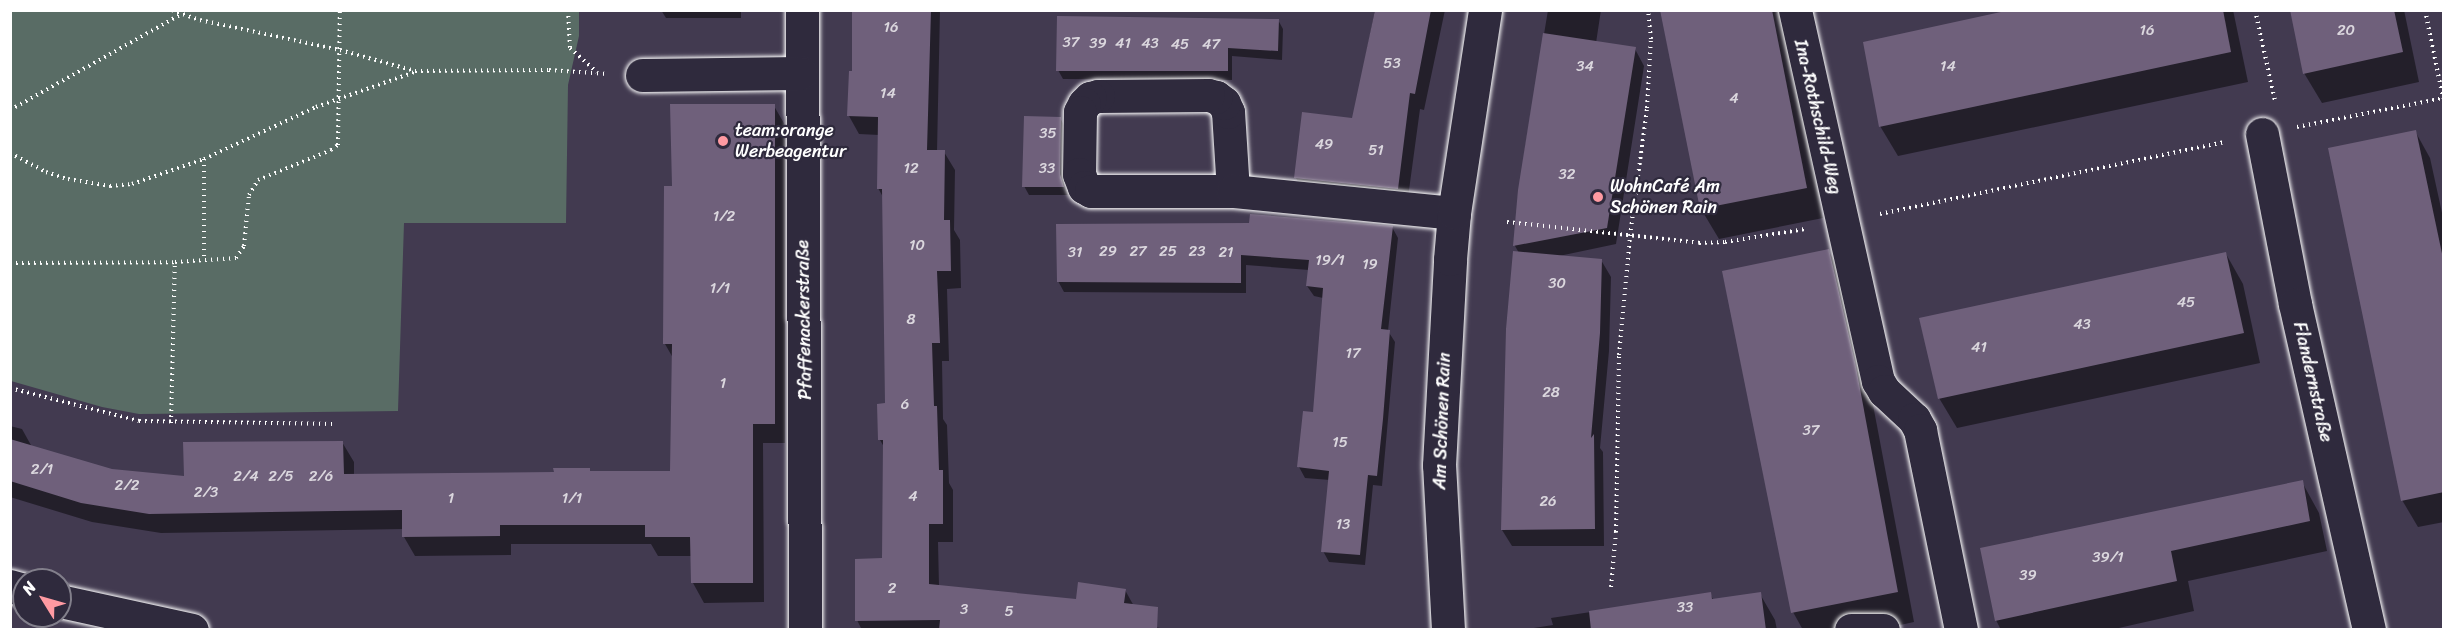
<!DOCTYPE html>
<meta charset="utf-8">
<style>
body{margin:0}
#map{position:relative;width:2454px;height:640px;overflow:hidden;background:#423a50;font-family:Sriracha,sans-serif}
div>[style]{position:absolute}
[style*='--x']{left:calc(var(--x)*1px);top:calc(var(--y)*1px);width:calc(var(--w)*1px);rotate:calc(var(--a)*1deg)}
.green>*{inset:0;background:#596c65}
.shadow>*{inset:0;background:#0007}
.building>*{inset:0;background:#6f607b}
.path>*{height:4px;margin-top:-2px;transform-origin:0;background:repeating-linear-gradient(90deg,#fff 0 1.5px,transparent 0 6px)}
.roads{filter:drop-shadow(0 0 2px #fff) drop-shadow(0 0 2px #fff)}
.minor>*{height:33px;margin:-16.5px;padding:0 16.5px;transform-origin:16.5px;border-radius:16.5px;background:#2f2a3d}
.dots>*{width:16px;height:16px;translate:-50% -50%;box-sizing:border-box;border:3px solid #2f2a3d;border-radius:50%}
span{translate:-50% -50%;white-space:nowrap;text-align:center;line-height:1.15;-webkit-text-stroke:4.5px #2f2a3d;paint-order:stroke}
.number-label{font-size:15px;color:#dbd7de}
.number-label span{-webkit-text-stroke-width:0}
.street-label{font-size:18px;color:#fff}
.poi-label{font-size:18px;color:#fff}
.left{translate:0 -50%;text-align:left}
.frame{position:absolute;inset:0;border:12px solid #fff;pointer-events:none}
.north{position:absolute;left:12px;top:568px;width:60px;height:60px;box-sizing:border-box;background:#2f2a3d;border:2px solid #827f8b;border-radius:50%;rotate:307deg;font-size:16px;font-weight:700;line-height:24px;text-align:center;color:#fff}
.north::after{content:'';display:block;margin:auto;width:21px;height:27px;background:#ff9aa2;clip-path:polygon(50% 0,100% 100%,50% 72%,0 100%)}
</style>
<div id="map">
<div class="green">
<i style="clip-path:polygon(10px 11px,579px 11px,579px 36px,568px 85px,566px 223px,404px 223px,398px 411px,139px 414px,102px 407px,11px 381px)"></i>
</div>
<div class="shadow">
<i style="clip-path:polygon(661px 10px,741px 10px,741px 18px,666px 18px)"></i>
<i style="clip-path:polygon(854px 10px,940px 10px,937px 152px,944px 152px,955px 170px,954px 230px,960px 240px,961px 288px,947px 289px,949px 361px,942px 361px,943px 419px,947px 425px,949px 483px,953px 490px,953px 542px,938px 542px,939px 586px,1077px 600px,1125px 590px,1135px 608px,1133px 624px,1174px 630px,862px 630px,857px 620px,884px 560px,884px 447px,880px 440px,886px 405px,883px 197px,878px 188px,879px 135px,859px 134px,849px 116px,853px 72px)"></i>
<i style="clip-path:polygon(1375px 10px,1445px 10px,1424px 110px,1420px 109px,1407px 205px,1305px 195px,1296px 178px,1353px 120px)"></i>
<i style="clip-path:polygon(1548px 10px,1601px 10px,1596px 43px,1635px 49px,1644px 66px,1616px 244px,1559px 256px,1601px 260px,1611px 277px,1609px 351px,1600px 448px,1603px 452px,1604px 546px,1512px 546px,1502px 530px,1519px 253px,1515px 246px,1525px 149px)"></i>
<i style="clip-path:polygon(1662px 10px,1783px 10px,1823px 218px,1719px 239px,1701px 209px)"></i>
<i style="clip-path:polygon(2021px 10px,2233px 10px,2248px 82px,1898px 156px,1880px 126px)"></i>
<i style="clip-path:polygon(2291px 10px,2404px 10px,2419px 82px,2322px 103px,2304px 73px)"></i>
<i style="clip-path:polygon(1278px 20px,1283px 29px,1282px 60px,1232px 56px,1232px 80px,1063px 79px,1058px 70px)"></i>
<i style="clip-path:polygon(774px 106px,785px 125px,785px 443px,763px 443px,764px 602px,704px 603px,693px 583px,692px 556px,658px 556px,651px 544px,511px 544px,511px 555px,415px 556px,404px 537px,404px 529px,161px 533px,92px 522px,10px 497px,10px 426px,22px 429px,32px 447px,112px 470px,185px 478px,342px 442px,354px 462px,354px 476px,555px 474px,589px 469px,591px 473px,672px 473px,673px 358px,665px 344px,674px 187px)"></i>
<i style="clip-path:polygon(1060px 118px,1065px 127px,1064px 184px,1068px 195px,1029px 195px,1024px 186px)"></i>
<i style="clip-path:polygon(2415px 131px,2430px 158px,2444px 222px,2444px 522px,2418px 527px,2402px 500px)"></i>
<i style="clip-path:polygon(1392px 227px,1398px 238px,1388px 331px,1395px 342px,1382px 486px,1373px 485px,1365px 565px,1329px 562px,1323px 551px,1330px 480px,1305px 478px,1299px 467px,1315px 414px,1323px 298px,1314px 296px,1307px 286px,1309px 270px,1246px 265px,1246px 293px,1064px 292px,1058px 281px)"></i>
<i style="clip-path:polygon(1828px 250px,1846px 281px,1871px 394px,1914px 622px,1877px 630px,1803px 630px,1793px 612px)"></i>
<i style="clip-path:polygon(2226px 254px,2243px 284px,2260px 363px,1957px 428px,1939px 398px)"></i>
<i style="clip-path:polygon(2302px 482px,2319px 513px,2327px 551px,2188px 581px,2194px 611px,2110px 630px,2001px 630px,1996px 620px)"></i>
<i style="clip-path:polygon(1710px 594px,1714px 601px,1760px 594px,1775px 620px,1777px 630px,1521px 630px,1553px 625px,1551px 618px)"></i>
</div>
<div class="building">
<i style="clip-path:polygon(852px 10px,931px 10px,927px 150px,945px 150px,944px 220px,950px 220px,951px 271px,937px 271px,940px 343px,932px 343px,934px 406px,937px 406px,939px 470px,943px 470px,943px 524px,929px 524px,929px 584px,1076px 599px,1078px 582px,1126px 589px,1124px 603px,1158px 607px,1157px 630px,939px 630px,940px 620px,855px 621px,855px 559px,882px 558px,883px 440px,878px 440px,877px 404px,885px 403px,882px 189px,877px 189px,878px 117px,847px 116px,849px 71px,852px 71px)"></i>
<i style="clip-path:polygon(1375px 10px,1431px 10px,1415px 94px,1410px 93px,1398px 189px,1294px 178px,1302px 112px,1352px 118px)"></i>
<i style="clip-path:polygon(1660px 10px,1772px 10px,1807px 188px,1700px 209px)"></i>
<i style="clip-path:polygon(2010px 10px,2223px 10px,2231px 52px,1879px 127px,1863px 42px)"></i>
<i style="clip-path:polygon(2290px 10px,2394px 10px,2403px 52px,2303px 74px)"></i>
<i style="clip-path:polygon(1057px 16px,1279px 19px,1278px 51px,1228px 48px,1228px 71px,1056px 71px)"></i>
<i style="clip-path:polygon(1543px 33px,1636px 47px,1607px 228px,1513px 246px,1518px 190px)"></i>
<i style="clip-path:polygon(670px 104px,775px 104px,775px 424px,753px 424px,753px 583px,691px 583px,690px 537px,645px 537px,645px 525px,500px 525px,500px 536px,402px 537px,402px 510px,149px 514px,81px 503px,10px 481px,10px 439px,112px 469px,184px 476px,183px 442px,343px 441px,344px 474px,554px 472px,553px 468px,590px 468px,590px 471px,670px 471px,672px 344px,663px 344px,664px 186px,672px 186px)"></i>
<i style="clip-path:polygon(1024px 116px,1061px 117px,1060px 174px,1064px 187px,1022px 187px)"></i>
<i style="clip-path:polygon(2416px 130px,2444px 263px,2444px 492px,2401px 501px,2328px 148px)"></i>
<i style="clip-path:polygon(1250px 214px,1393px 226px,1381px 329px,1390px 330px,1383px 419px,1377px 476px,1368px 475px,1360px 555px,1321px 552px,1329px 471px,1297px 467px,1303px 411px,1313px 412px,1323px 288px,1306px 286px,1309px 260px,1241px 255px,1241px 283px,1057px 282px,1056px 224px,1249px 223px)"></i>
<i style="clip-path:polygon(1829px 249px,1855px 362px,1898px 592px,1791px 613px,1722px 271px)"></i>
<i style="clip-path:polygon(1513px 251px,1602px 259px,1600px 333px,1591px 438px,1594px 434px,1595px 529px,1501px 530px,1506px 329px)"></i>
<i style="clip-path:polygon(2226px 252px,2244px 333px,1938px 399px,1919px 318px)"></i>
<i style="clip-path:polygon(2303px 480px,2310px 521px,2171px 551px,2177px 581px,1995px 621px,1980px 548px)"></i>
<i style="clip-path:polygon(1711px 592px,1712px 599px,1761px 592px,1766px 630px,1591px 630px,1589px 611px)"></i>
</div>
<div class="path">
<i style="--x:172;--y:10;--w:30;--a:20"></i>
<i style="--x:200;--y:20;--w:143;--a:12.1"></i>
<i style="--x:340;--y:50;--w:78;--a:15.6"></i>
<i style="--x:415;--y:71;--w:134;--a:-0.4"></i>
<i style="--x:549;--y:70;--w:58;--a:3.9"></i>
<i style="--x:568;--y:10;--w:38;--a:87"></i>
<i style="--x:570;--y:48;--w:36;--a:42"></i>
<i style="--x:2255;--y:10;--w:93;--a:77.6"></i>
<i style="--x:2425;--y:10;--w:90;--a:78.4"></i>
<i style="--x:10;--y:110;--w:195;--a:-29.2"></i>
<i style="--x:2297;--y:127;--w:150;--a:-11.2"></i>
<i style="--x:10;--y:153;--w:41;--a:27.8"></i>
<i style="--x:46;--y:172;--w:23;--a:18"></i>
<i style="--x:68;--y:179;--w:43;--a:9.5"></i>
<i style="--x:110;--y:186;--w:22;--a:-5"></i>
<i style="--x:132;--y:184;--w:76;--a:-19.1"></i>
<i style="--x:204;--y:159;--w:123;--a:-24.9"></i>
<i style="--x:316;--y:107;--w:105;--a:-19.5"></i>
<i style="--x:204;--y:159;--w:102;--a:90"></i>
<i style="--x:1880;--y:214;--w:352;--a:-11.8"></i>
<i style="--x:1507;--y:222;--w:193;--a:6.2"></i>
<i style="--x:1699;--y:243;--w:26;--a:-2"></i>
<i style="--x:1725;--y:242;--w:81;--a:-9.2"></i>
<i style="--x:10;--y:263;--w:165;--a:-0.3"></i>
<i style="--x:175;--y:262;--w:61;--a:-3.8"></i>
<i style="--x:236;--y:258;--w:14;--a:-56"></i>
<i style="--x:244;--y:246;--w:51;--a:-84.4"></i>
<i style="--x:249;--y:195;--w:17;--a:-59"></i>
<i style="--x:258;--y:180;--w:79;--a:-22.3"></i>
<i style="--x:331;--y:150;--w:9;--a:-36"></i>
<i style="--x:338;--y:145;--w:135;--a:-89.2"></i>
<i style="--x:10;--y:388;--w:133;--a:14.3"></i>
<i style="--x:139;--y:421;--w:193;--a:0.9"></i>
<i style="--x:171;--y:423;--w:161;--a:-88.6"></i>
<i style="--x:1611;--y:587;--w:55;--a:-84.8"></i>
<i style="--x:1616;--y:532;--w:177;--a:-89"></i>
<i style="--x:1619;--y:355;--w:120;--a:-84.7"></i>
<i style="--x:1630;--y:236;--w:129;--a:-82.4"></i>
<i style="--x:1647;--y:108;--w:69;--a:-86.7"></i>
<i style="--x:1651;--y:39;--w:29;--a:-96"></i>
</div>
<div class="roads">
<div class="minor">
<i style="--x:802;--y:10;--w:620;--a:89.72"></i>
<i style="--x:1795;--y:10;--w:380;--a:77.4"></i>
<i style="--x:1878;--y:381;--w:12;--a:59"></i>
<i style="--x:1884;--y:391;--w:41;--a:43"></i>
<i style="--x:1914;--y:419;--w:13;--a:61"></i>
<i style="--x:1920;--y:430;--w:204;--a:78.4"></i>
<i style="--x:642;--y:75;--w:159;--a:-0.7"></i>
<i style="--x:2262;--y:134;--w:173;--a:79"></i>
<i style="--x:2295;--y:304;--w:334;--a:77.2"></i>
<i style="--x:1233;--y:191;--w:79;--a:-93.6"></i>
<i style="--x:1228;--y:112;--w:10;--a:-114"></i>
<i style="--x:1224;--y:103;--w:10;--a:-143"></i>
<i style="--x:1216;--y:97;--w:8;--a:-166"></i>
<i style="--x:1208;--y:95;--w:110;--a:179.5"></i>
<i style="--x:1098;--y:96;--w:8;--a:166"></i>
<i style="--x:1090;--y:98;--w:8;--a:135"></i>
<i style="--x:1084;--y:104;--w:9;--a:117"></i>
<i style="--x:1080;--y:112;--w:62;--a:90.9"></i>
<i style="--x:1079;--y:174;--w:14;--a:69"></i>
<i style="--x:1084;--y:187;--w:8;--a:30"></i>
<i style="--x:1091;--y:191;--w:142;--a:0"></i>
<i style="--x:1233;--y:191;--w:222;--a:5.7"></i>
<i style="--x:10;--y:586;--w:15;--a:16"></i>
<i style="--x:60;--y:601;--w:135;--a:12.4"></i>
<i style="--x:1448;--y:630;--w:165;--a:-93.1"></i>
<i style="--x:1439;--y:465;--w:206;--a:-86.9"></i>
<i style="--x:1450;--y:259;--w:46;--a:-85"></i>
<i style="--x:1454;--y:213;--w:205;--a:-81.3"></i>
<i style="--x:1851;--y:630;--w:32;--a:0"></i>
</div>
</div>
<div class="dots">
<i style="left:723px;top:141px;background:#ff9aa2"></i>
<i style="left:1598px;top:197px;background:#ff9aa2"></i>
</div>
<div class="number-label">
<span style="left:891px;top:28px">16</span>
<span style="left:2147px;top:31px">16</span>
<span style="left:2346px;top:31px">20</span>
<span style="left:1071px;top:43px">37</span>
<span style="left:1098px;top:44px">39</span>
<span style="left:1123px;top:44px">41</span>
<span style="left:1150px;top:44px">43</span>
<span style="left:1180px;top:45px">45</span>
<span style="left:1211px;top:45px">47</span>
<span style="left:1392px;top:64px">53</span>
<span style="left:1585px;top:67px">34</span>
<span style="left:1948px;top:67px">14</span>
<span style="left:888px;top:94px">14</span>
<span style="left:1734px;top:99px">4</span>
<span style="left:1048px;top:134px">35</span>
<span style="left:1324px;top:145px">49</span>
<span style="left:1376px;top:151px">51</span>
<span style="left:911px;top:169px">12</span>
<span style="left:1047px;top:169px">33</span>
<span style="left:1567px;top:175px">32</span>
<span style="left:724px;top:217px">1/2</span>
<span style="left:917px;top:246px">10</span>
<span style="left:1108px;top:252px">29</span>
<span style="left:1138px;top:252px">27</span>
<span style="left:1168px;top:252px">25</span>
<span style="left:1197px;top:252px">23</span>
<span style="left:1075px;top:253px">31</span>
<span style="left:1226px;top:253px">21</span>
<span style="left:1330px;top:261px">19/1</span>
<span style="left:1370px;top:265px">19</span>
<span style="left:1557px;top:284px">30</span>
<span style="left:720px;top:289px">1/1</span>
<span style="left:2186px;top:303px">45</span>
<span style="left:911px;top:320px">8</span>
<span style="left:2082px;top:325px">43</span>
<span style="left:1979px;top:348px">41</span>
<span style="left:1353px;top:354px">17</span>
<span style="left:723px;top:384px">1</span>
<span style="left:1551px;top:393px">28</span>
<span style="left:905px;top:405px">6</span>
<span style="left:1811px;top:431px">37</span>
<span style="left:1340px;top:443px">15</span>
<span style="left:42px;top:470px">2/1</span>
<span style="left:246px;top:477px">2/4</span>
<span style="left:281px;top:477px">2/5</span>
<span style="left:321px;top:477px">2/6</span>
<span style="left:127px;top:486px">2/2</span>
<span style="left:206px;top:493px">2/3</span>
<span style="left:913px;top:497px">4</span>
<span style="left:451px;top:499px">1</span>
<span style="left:572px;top:499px">1/1</span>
<span style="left:1548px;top:502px">26</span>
<span style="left:1343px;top:525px">13</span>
<span style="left:2108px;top:558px">39/1</span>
<span style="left:2028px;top:576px">39</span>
<span style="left:892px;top:589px">2</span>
<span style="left:1685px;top:608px">33</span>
<span style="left:964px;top:610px">3</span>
<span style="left:1009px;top:612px">5</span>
</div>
<div class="street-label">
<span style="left:1818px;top:117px;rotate:77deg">Ina-Rothschild-Weg</span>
<span style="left:804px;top:320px;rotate:-91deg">Pfaffenackerstraße</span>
<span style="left:2313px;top:382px;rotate:77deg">Flandernstraße</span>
<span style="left:1442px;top:421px;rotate:-88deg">Am Schönen Rain</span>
</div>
<div class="poi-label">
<span class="left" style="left:735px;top:141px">team:orange<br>Werbeagentur</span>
<span class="left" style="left:1610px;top:197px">WohnCafé Am<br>Schönen Rain</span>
</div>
<div class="frame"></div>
<div class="north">N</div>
</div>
